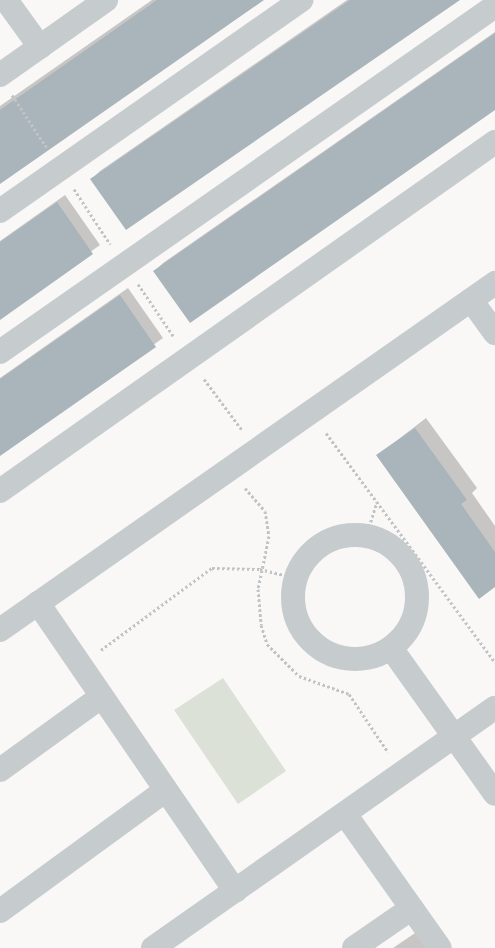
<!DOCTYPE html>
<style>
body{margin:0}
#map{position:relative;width:495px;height:948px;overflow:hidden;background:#f9f8f6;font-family:"DejaVu Sans",sans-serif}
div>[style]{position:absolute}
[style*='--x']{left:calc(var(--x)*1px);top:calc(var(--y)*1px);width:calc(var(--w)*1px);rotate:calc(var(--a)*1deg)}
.green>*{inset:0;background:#dbe1d6}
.shadow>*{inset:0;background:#0003}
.building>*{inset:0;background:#a9b5ba}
.path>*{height:3px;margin-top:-1.5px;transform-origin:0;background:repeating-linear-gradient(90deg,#c1c4c6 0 2.5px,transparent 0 5px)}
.minor>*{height:24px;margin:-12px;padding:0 12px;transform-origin:12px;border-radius:12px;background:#c6cbce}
.minor>.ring{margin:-12px;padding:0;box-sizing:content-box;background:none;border:24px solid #c6cbce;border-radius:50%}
span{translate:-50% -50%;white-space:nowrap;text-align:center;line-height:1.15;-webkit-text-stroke:5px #fff;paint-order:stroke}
</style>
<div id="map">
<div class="green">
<i style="clip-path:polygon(223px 678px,286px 771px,238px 804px,174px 710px)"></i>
</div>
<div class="shadow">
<i style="clip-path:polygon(152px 0,263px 0,0 182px,0 106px)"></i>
<i style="clip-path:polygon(347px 0,456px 0,92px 179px,100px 171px)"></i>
<i style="clip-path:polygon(495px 32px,495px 108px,155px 271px,163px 263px)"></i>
<i style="clip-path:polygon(65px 195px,100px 245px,0 317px,0 241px)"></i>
<i style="clip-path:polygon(128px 288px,163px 338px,0 454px,0 378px)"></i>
<i style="clip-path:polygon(426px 418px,477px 488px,472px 493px,495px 526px,495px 586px,378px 455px)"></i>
<i style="clip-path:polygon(415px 933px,426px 948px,393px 948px)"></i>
</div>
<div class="building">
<i style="clip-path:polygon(157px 0,264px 0,0 184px,0 110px)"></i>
<i style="clip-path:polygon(350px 0,460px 0,126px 230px,90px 179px)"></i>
<i style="clip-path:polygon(495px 33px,495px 110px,190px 323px,153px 271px)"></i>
<i style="clip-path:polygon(57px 202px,93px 254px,0 320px,0 242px)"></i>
<i style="clip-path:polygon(120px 295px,156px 347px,0 456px,0 379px)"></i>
<i style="clip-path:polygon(415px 428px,467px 500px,461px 504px,495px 552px,495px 587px,479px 599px,376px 455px)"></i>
</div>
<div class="path">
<i style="--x:12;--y:95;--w:64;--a:56.6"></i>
<i style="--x:74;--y:189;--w:66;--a:56.8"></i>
<i style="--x:138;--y:284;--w:64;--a:55.8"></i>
<i style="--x:204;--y:379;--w:64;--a:53.3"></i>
<i style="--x:326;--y:433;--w:285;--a:53.6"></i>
<i style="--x:245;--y:488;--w:30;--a:49"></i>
<i style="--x:265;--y:511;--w:25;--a:81"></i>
<i style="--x:269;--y:536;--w:54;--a:101.7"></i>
<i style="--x:258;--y:589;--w:36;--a:85"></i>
<i style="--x:261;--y:625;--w:20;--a:72"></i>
<i style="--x:267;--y:644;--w:45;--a:45"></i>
<i style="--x:299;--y:676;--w:53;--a:19.8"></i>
<i style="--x:349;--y:694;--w:70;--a:56.1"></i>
<i style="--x:366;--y:536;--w:36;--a:-72"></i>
<i style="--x:101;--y:650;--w:138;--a:-36.5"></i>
<i style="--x:212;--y:568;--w:48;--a:1.2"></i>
<i style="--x:260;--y:569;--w:38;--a:14"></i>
</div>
<div class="minor">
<i style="--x:6;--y:0;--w:58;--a:54.1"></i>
<i style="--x:0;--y:75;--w:130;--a:-35.3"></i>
<i style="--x:0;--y:211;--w:368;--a:-35"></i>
<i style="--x:471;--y:300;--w:41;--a:54"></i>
<i style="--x:0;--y:352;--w:604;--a:-34.95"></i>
<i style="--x:0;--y:491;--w:606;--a:-35.19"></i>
<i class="ring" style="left:293px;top:535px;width:100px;height:100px"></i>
<i style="--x:38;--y:603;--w:349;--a:55.6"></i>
<i style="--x:0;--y:630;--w:605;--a:-35.03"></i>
<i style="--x:391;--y:648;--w:179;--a:54.5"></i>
<i style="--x:0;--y:770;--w:125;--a:-35.9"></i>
<i style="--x:345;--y:814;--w:164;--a:54.7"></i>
<i style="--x:0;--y:911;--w:205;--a:-36.1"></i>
<i style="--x:153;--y:948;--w:418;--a:-35.1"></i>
<i style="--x:354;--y:948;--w:70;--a:-34.6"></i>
</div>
</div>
